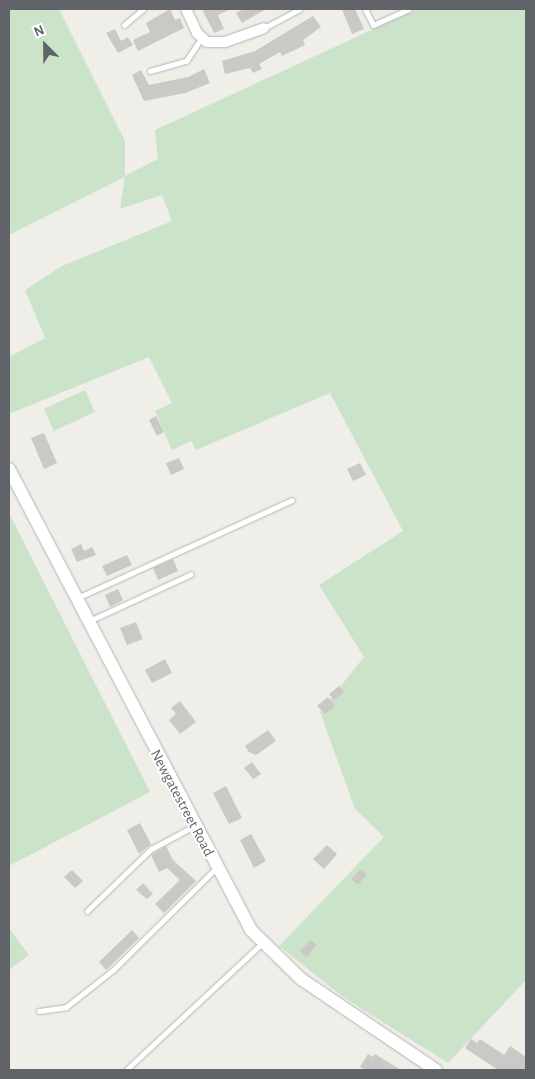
<!DOCTYPE html>
<style>
body{margin:0}
#map{position:relative;width:535px;height:1079px;overflow:hidden;background:#f0eee9;font-family:"Alegreya Sans",sans-serif}
div>[style]{position:absolute}
[style*='--x']{left:calc(var(--x)*1px);top:calc(var(--y)*1px);width:calc(var(--w)*1px);rotate:calc(var(--a)*1deg)}
.green>*{inset:0;background:#cbe3c9}
.building>*{inset:0;background:#cbc9c5}
.roads{filter:drop-shadow(0 0 1px #b3b5b9) drop-shadow(0 0 1px #b3b5b9)}
.service>*{height:5px;margin:-2.5px;padding:0 2.5px;transform-origin:2.5px;border-radius:2.5px;background:#fff}
.minor>*{height:10px;margin:-5px;padding:0 5px;transform-origin:5px;border-radius:5px;background:#fff}
.tertiary>*{height:12px;margin:-6px;padding:0 6px;transform-origin:6px;border-radius:6px;background:#fff}
span{translate:-50% -50%;white-space:nowrap;text-align:center;line-height:1.15;-webkit-text-stroke:4px #fff;paint-order:stroke}
.street-label{font-size:15px;color:#606367}
.frame{position:absolute;inset:0;border:10px solid #606367;pointer-events:none}
.north{position:absolute;left:20px;top:20px;width:50px;height:50px;-webkit-text-stroke:4px #fff;paint-order:stroke;rotate:337deg;font-size:14px;font-weight:700;line-height:20px;text-align:center;color:#606367}
.north::after{content:'';display:block;margin:auto;width:18px;height:22px;background:#606367;clip-path:polygon(50% 0,100% 100%,50% 72%,0 100%)}
</style>
<div id="map">
<div class="green">
<i style="clip-path:polygon(9px 9px,59px 9px,125px 141px,125px 176px,158px 159px,155px 130px,417px 9px,526px 9px,526px 980px,448px 1063px,343px 997px,279px 946px,384px 837px,355px 809px,320px 712px,364px 657px,319px 585px,403px 531px,330px 393px,196px 450px,191px 441px,172px 450px,155px 411px,172px 403px,149px 357px,9px 414px,9px 357px,45px 338px,25px 290px,62px 266px,172px 221px,162px 195px,120px 209px,125px 177px,9px 235px)"></i>
<i style="clip-path:polygon(85px 390px,95px 412px,54px 431px,44px 409px)"></i>
<i style="clip-path:polygon(9px 513px,150px 792px,9px 866px)"></i>
<i style="clip-path:polygon(9px 928px,29px 955px,9px 970px,9px 927px)"></i>
</div>
<div class="building">
<i style="clip-path:polygon(170px 9px,175px 20px,180px 18px,184px 28px,138px 51px,133px 40px,150px 32px,146px 23px)"></i>
<i style="clip-path:polygon(202px 9px,231px 9px,218px 15px,224px 29px,214px 33px)"></i>
<i style="clip-path:polygon(244px 9px,266px 9px,242px 23px,236px 13px)"></i>
<i style="clip-path:polygon(342px 9px,355px 9px,364px 29px,352px 34px)"></i>
<i style="clip-path:polygon(313px 16px,321px 27px,303px 40px,305px 45px,282px 56px,280px 52px,259px 64px,262px 69px,253px 73px,250px 68px,225px 74px,222px 61px,255px 51px)"></i>
<i style="clip-path:polygon(115px 29px,121px 41px,128px 37px,133px 45px,118px 53px,106px 33px)"></i>
<i style="clip-path:polygon(204px 69px,210px 83px,185px 93px,144px 101px,132px 75px,141px 70px,149px 85px,188px 77px)"></i>
<i style="clip-path:polygon(156px 416px,164px 432px,157px 436px,149px 420px)"></i>
<i style="clip-path:polygon(44px 433px,57px 463px,44px 469px,31px 438px)"></i>
<i style="clip-path:polygon(179px 458px,184px 469px,171px 475px,166px 463px)"></i>
<i style="clip-path:polygon(360px 463px,366px 475px,353px 481px,347px 469px)"></i>
<i style="clip-path:polygon(81px 544px,84px 551px,92px 547px,96px 555px,77px 562px,71px 549px)"></i>
<i style="clip-path:polygon(127px 555px,132px 565px,107px 576px,102px 566px)"></i>
<i style="clip-path:polygon(173px 559px,178px 571px,158px 580px,153px 568px)"></i>
<i style="clip-path:polygon(118px 589px,123px 600px,110px 607px,105px 595px)"></i>
<i style="clip-path:polygon(136px 622px,143px 639px,127px 645px,120px 628px)"></i>
<i style="clip-path:polygon(165px 659px,172px 673px,152px 683px,145px 670px)"></i>
<i style="clip-path:polygon(339px 686px,344px 692px,334px 700px,329px 694px)"></i>
<i style="clip-path:polygon(328px 697px,335px 706px,325px 714px,317px 706px)"></i>
<i style="clip-path:polygon(180px 701px,196px 722px,180px 734px,169px 720px,176px 714px,171px 708px)"></i>
<i style="clip-path:polygon(268px 730px,276px 741px,256px 755px,249px 752px,245px 746px)"></i>
<i style="clip-path:polygon(252px 762px,261px 774px,253px 779px,244px 768px)"></i>
<i style="clip-path:polygon(226px 786px,242px 818px,229px 824px,213px 793px)"></i>
<i style="clip-path:polygon(140px 823px,151px 844px,139px 854px,127px 830px)"></i>
<i style="clip-path:polygon(251px 834px,266px 861px,254px 868px,240px 840px)"></i>
<i style="clip-path:polygon(327px 845px,337px 854px,324px 869px,313px 859px)"></i>
<i style="clip-path:polygon(166px 846px,173px 860px,196px 881px,164px 913px,155px 904px,180px 880px,167px 868px,159px 872px,151px 855px)"></i>
<i style="clip-path:polygon(361px 869px,367px 874px,358px 885px,351px 879px)"></i>
<i style="clip-path:polygon(72px 870px,83px 881px,75px 888px,64px 877px)"></i>
<i style="clip-path:polygon(143px 883px,153px 894px,147px 899px,136px 890px)"></i>
<i style="clip-path:polygon(132px 930px,139px 938px,106px 970px,99px 962px)"></i>
<i style="clip-path:polygon(311px 940px,317px 945px,306px 957px,300px 951px)"></i>
<i style="clip-path:polygon(471px 1039px,477px 1043px,480px 1039px,504px 1055px,510px 1046px,526px 1057px,526px 1070px,498px 1070px,465px 1048px)"></i>
<i style="clip-path:polygon(368px 1054px,373px 1057px,375px 1054px,401px 1070px,365px 1070px,360px 1067px)"></i>
</div>
<div class="roads">
<div class="service">
<i style="--x:365;--y:9;--w:18;--a:63"></i>
<i style="--x:373;--y:25;--w:39;--a:-24"></i>
<i style="--x:124;--y:25;--w:25;--a:-40"></i>
<i style="--x:264;--y:28;--w:40;--a:-28"></i>
<i style="--x:150;--y:71;--w:37;--a:-16"></i>
<i style="--x:186;--y:61;--w:27;--a:-56"></i>
<i style="--x:77;--y:598;--w:236;--a:-24.5"></i>
<i style="--x:89;--y:621;--w:112;--a:-24.7"></i>
<i style="--x:87;--y:911;--w:89;--a:-44.1"></i>
<i style="--x:151;--y:849;--w:49;--a:-28.1"></i>
<i style="--x:39;--y:1011;--w:27;--a:-8"></i>
<i style="--x:66;--y:1007;--w:60;--a:-38.2"></i>
<i style="--x:113;--y:970;--w:145;--a:-44.7"></i>
<i style="--x:126;--y:1070;--w:186;--a:-43"></i>
</div>
<div class="minor">
<i style="--x:186;--y:9;--w:26;--a:65"></i>
<i style="--x:197;--y:33;--w:13;--a:42"></i>
<i style="--x:207;--y:42;--w:18;--a:0"></i>
<i style="--x:225;--y:42;--w:41;--a:-19.7"></i>
</div>
<div class="tertiary">
<i style="--x:9;--y:469;--w:521;--a:62.3"></i>
<i style="--x:251;--y:930;--w:70;--a:44.4"></i>
<i style="--x:301;--y:979;--w:163;--a:34"></i>
</div>
</div>
<div class="street-label">
<span style="left:182px;top:803px;rotate:62deg">Newgatestreet Road</span>
</div>
<div class="frame"></div>
<div class="north">N</div>
</div>
